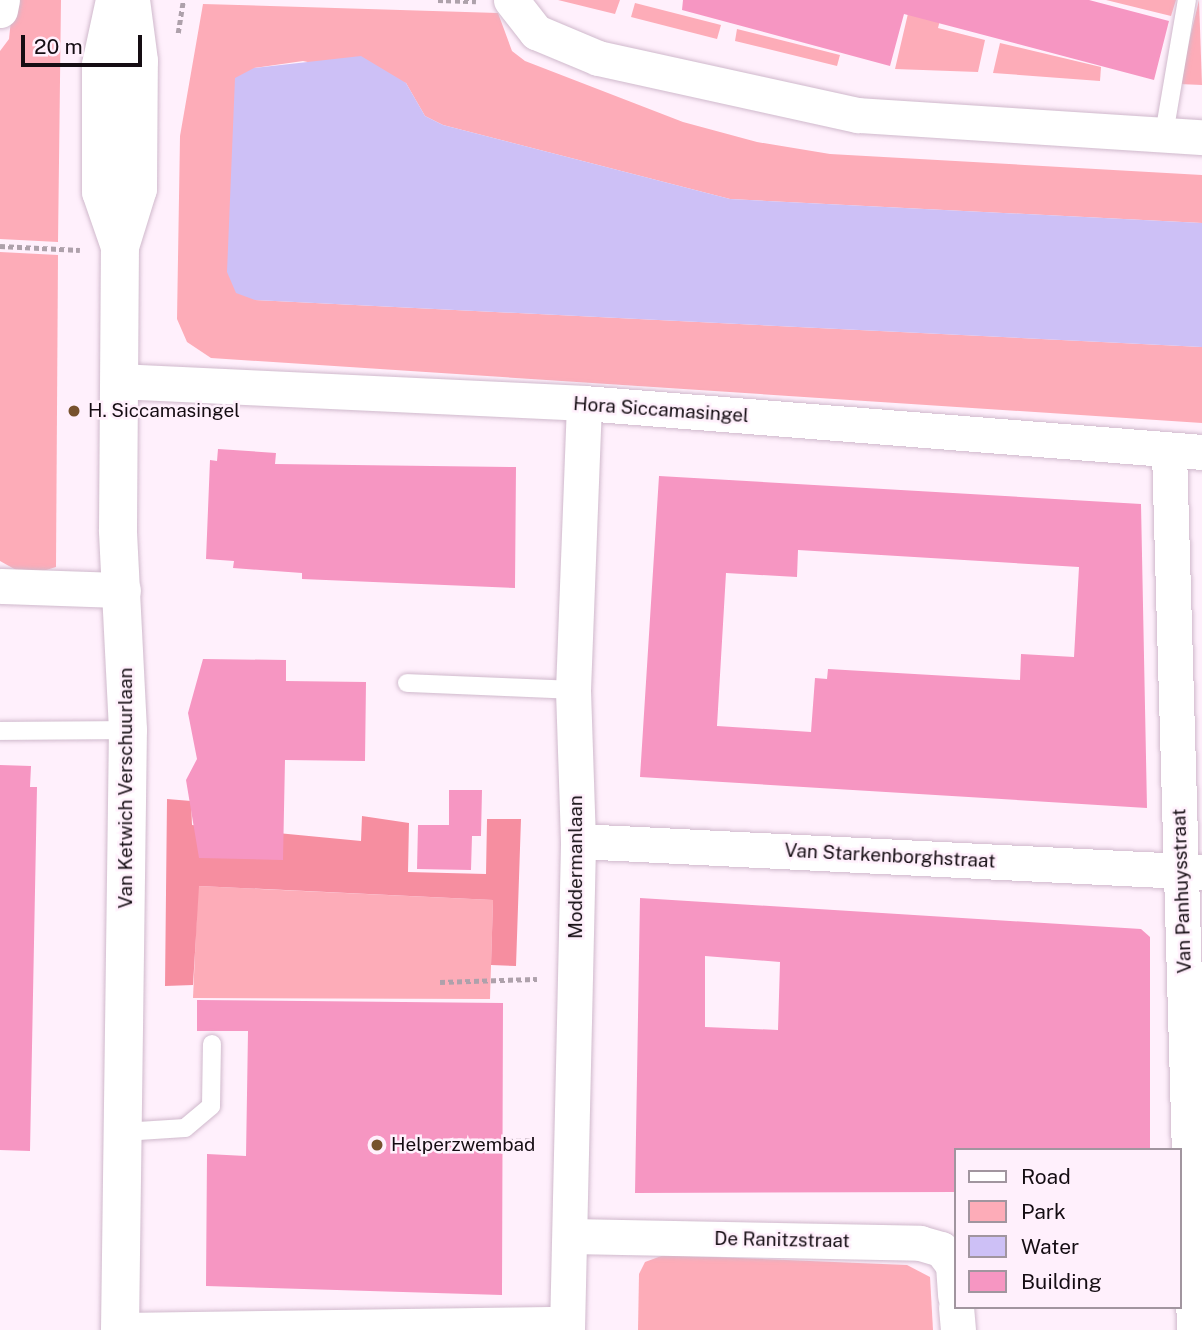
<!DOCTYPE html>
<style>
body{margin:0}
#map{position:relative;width:1202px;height:1330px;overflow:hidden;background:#fff0fc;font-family:"Public Sans",sans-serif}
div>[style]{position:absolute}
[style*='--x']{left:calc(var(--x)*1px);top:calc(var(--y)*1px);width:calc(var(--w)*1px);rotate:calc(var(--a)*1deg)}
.green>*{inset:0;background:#fdacb8}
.forest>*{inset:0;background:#f68ea0}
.water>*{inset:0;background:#cdc0f6}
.building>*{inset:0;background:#f696c2}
.path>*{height:4.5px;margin-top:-2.25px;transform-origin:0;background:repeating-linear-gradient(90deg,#aea1ab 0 5px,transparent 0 8.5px)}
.roads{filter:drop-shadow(0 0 2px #d0b9cc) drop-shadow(0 0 2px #d0b9cc)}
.lane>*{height:18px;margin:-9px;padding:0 9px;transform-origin:9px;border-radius:9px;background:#fff}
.street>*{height:35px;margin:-17.5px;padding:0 17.5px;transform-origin:17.5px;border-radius:17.5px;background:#fff}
.secondary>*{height:38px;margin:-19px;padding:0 19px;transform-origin:19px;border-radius:19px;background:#fff}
.dots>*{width:19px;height:19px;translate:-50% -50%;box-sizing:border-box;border:4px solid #fff0fc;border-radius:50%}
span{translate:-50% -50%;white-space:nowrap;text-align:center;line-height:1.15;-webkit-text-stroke:5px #fff0fc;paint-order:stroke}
.street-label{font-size:19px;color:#150d13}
.poi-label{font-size:19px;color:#150d13}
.left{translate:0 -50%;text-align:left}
.legend{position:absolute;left:954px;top:1148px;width:228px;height:161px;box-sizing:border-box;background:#fff0fc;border:2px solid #a1959f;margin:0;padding:9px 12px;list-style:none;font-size:21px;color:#150d13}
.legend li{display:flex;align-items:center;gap:14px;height:35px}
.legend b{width:35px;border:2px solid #a1959f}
.scale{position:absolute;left:21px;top:35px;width:121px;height:32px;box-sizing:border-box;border:4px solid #150d13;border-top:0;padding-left:9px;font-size:21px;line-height:24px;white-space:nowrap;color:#150d13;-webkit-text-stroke:5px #fff0fc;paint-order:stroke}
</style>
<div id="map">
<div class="green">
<i style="clip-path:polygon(13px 0,61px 0,58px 242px,0 239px,0 51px,9px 39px)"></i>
<i style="clip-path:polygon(558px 0,620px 0,615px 14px)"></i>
<i style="clip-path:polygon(945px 0,938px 28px,985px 40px,978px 72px,895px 69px,910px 5px)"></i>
<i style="clip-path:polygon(1106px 0,1176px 0,1171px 16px)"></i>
<i style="clip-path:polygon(1199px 0,1202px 85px,1179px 84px)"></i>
<i style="clip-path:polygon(635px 3px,721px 25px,717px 39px,631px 17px)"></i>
<i style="clip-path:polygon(203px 4px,498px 13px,512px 51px,525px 61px,683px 122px,757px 142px,830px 154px,1202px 175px,1202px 223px,730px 199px,443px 125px,425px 116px,406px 83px,303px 61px,254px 68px,255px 300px,1202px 347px,1202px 423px,211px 358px,187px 342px,177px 319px,180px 136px)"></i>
<i style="clip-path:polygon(737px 29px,840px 55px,837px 66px,735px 41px)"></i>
<i style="clip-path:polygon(1000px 43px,1101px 67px,1100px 81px,993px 73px)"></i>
<i style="clip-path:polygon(0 252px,58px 255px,56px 567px,43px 571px,18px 571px,0 561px)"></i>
<i style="clip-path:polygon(198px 886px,493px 900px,490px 999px,193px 998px)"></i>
<i style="clip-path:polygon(664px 1255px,907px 1265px,930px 1277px,933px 1330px,638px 1330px,639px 1274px,645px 1262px)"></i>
</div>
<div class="forest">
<i style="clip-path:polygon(167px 799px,191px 801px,192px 825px,361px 841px,362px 816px,409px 823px,408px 872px,486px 874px,487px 819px,521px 819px,516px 966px,491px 965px,493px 900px,199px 886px,193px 985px,165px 986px)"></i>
</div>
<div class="water">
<i style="clip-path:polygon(361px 56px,406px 83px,425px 116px,443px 125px,730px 199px,1202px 223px,1202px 347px,255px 300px,236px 293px,227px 272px,235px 78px,254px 68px)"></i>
</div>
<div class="building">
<i style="clip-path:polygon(683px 0,1089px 0,1169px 21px,1154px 80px,904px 14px,890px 66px,682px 10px)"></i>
<i style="clip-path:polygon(218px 449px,276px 453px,275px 464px,516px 467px,515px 588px,302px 579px,302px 573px,233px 568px,234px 561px,206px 559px,210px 460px,217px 461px)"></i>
<i style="clip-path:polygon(evenodd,659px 476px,1141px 504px,1147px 808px,640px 777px,659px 476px,798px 550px,1079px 567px,1074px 657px,1021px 654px,1020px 680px,828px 669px,827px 679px,815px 678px,811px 732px,717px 726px,726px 573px,797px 577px,798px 550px)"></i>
<i style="clip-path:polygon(203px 659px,286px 660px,286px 681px,366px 682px,365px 761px,285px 760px,283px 860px,199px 858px,186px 780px,197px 759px,188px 713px)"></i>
<i style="clip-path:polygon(0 765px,31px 766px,30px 787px,37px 787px,30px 1151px,0 1150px)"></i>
<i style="clip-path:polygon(449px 790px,482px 790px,481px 836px,472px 836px,471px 870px,417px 869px,418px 825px,449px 825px)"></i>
<i style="clip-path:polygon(evenodd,640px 898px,1141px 929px,1150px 937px,1150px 1150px,955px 1150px,955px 1192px,635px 1193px,640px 898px,705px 956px,780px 962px,778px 1030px,705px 1027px,705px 956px)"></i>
<i style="clip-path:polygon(197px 1000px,503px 1003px,502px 1295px,206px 1286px,207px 1154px,246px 1156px,248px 1031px,197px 1031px)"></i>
</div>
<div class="path">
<i style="--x:438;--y:0;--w:38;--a:2"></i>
<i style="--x:178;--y:33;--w:33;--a:-81"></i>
<i style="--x:0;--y:246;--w:80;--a:2.9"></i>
<i style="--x:440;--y:982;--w:97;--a:-1.8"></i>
<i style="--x:508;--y:1141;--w:24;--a:-2"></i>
</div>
<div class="roads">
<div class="lane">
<i style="--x:1164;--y:134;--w:136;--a:-80.3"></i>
<i style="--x:407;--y:683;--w:166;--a:2.4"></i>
<i style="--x:0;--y:731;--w:128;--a:-0.4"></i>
<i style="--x:123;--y:1132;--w:62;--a:-3.7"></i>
<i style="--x:185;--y:1128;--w:34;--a:-40"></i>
<i style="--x:211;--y:1106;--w:62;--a:-89.1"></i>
</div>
<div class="street">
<i style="--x:511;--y:0;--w:41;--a:52"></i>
<i style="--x:536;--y:32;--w:67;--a:22.8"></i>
<i style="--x:598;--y:58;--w:266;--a:12.4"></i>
<i style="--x:858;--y:115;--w:345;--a:3.7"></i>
<i style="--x:0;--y:10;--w:10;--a:-79"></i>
<i style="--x:119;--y:381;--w:466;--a:2.7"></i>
<i style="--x:584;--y:403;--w:620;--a:4.53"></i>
<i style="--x:1169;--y:451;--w:879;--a:88.37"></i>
<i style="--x:0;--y:586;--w:123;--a:1.9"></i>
<i style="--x:578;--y:841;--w:625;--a:2.84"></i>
<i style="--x:570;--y:1236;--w:350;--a:1.1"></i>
<i style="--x:920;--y:1243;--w:22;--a:16"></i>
<i style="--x:941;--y:1249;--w:20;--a:53"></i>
<i style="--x:953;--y:1265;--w:31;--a:86"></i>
<i style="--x:956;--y:1307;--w:23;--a:85"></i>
<i style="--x:120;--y:1330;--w:447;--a:-0.8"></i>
<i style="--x:567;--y:1330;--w:489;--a:-88.7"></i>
<i style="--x:578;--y:841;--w:151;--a:-91.9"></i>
<i style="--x:573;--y:690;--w:287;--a:-87.8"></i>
</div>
<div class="secondary">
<i style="--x:115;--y:0;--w:66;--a:102.2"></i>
<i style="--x:101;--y:65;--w:127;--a:90"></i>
<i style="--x:101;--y:192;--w:58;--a:70.9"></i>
<i style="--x:120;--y:1330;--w:600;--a:-89.24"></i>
<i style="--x:128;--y:730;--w:200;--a:-92.9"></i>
<i style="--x:118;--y:530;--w:283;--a:-89.6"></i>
<i style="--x:120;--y:247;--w:61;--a:-72.8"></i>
<i style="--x:138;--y:189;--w:128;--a:-89.6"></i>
<i style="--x:139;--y:61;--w:62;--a:-97.5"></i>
</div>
</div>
<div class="dots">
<i style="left:74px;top:411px;background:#77522d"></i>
<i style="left:377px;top:1145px;background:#77522d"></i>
</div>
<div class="street-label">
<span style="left:661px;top:410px;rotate:4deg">Hora Siccamasingel</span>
<span style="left:126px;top:788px;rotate:-90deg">Van Ketwich Verschuurlaan</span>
<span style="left:890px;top:856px;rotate:3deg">Van Starkenborghstraat</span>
<span style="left:576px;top:867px;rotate:-90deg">Moddermanlaan</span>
<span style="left:1182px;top:891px;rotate:-92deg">Van Panhuysstraat</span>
<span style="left:782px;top:1240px;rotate:1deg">De Ranitzstraat</span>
</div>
<div class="poi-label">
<span class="left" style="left:88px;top:411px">H. Siccamasingel</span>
<span class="left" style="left:391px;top:1145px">Helperzwembad</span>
</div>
<ul class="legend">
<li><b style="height:9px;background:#fff"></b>Road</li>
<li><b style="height:19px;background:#fdacb8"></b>Park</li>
<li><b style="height:19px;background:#cdc0f6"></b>Water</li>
<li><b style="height:19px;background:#f696c2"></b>Building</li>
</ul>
<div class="scale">20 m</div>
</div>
